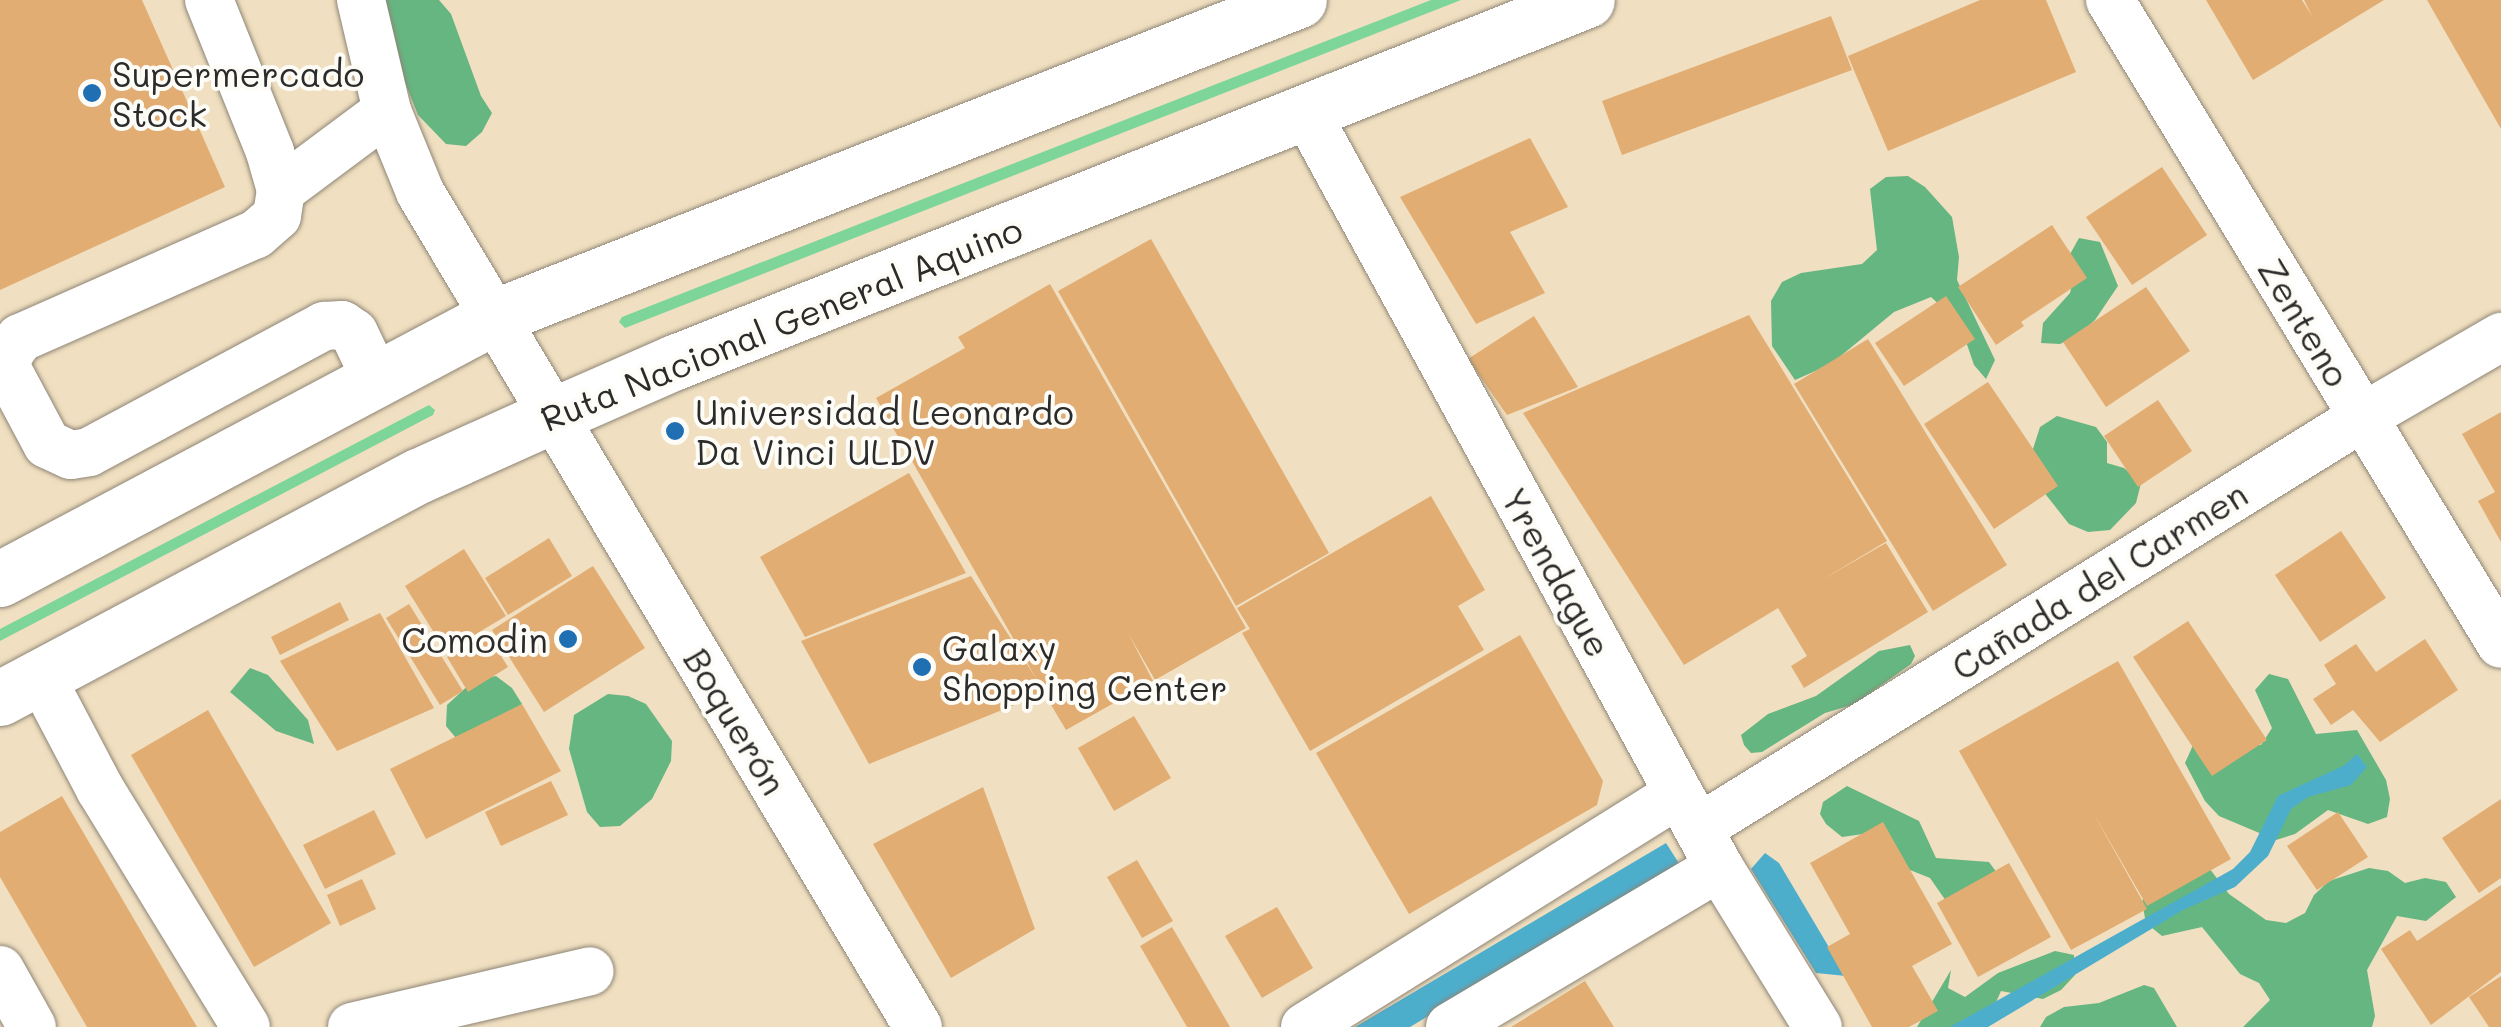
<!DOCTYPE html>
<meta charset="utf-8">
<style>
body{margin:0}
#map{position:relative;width:2501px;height:1027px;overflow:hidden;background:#f0dfc0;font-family:Mali,sans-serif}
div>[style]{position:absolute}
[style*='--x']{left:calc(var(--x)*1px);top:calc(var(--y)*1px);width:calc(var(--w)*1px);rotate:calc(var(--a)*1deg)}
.green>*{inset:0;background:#7dd59a}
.forest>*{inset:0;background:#66b682}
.water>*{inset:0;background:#4daecc}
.building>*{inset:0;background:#e1ad73}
.roads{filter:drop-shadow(0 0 2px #8e8576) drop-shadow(0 0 2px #8e8576)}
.minor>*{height:48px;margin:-24px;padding:0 24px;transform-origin:24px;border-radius:24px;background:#fff}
.highway>*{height:55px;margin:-27.5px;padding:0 27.5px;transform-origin:27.5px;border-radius:27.5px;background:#fff}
.dots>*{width:28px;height:28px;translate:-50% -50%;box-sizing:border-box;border:5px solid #fdfcf7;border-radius:50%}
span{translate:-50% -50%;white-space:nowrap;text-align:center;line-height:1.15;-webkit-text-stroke:8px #fdfcf7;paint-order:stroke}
.poi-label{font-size:35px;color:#2b2b2b}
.left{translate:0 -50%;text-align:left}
.right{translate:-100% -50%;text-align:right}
.street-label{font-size:35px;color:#2b2b2b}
</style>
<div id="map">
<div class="green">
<i style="clip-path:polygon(1431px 0,1461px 0,625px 328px,619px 322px,622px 317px)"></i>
<i style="clip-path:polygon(429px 405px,435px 410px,433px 415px,0 641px,0 629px)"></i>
</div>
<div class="forest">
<i style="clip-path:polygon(372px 0,439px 0,451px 14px,481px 96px,492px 113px,482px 132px,466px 146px,446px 144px,418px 115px)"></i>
<i style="clip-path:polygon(1908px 176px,1925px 187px,1952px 217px,1959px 257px,1957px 280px,1995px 360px,1986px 379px,1974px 365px,1960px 324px,1931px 297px,1894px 312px,1831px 364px,1795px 380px,1772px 346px,1771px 301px,1782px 282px,1801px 273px,1862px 264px,1877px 250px,1870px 189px,1886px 177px)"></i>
<i style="clip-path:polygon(2079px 238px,2100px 242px,2118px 286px,2095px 320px,2078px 335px,2060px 344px,2041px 343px,2043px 323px,2070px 293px,2075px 274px,2069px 256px)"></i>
<i style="clip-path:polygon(2057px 416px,2096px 427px,2107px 442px,2107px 463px,2124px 468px,2141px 483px,2136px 503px,2110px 530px,2088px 532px,2069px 524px,2043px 491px,2032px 452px,2040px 427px)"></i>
<i style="clip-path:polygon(1910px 645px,1915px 656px,1911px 664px,1855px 704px,1825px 713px,1762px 752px,1751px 753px,1744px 745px,1741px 735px,1768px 714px,1816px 696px,1879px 651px)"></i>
<i style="clip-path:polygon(250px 668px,268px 675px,308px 720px,314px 744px,276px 731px,230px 692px)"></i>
<i style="clip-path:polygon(2269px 674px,2288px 679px,2316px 734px,2357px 730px,2386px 780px,2390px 799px,2387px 817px,2368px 824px,2328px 810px,2295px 834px,2276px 840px,2219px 816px,2205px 801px,2185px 763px,2194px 743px,2261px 745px,2272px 728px,2255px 690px)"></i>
<i style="clip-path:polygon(496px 676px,512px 688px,522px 704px,484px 730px,456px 738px,446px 726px,447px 705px,473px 681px)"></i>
<i style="clip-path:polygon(608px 694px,628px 696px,646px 704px,672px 741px,671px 761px,652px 799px,620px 826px,600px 827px,587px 812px,569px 749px,574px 715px)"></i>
<i style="clip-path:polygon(1847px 786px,1919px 821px,1936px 858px,1989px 862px,2000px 877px,1953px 911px,1930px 878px,1910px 870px,1863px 834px,1842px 837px,1826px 824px,1820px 814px,1823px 802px)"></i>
<i style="clip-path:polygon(2206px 864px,2229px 894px,2266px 920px,2286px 923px,2305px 913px,2314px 895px,2329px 881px,2369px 868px,2388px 871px,2405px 883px,2425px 878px,2446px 882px,2456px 897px,2426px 921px,2397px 916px,2367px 970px,2375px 1016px,2372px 1027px,2243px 1027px,2270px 1000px,2259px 983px,2240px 974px,2202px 927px,2162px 936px,2146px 923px,2142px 902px,2150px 883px)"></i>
<i style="clip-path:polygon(2055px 951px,2074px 955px,2075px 975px,2061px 990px,2043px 999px,2001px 991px,1985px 1027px,1917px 1027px,1951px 970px,1948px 988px,1965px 997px,1998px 973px)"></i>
<i style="clip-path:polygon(2144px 985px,2154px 988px,2177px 1027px,2040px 1027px,2046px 1017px,2064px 1007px,2099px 1003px)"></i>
</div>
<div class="water">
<i style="clip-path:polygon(2357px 754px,2367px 767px,2351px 785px,2308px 797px,2291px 809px,2268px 856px,2235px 887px,2183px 910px,1988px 1027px,1950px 1027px,2233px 869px,2250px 852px,2278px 796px,2345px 765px)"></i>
<i style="clip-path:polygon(1666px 843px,1680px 865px,1410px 1027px,1355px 1027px)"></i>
<i style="clip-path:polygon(1765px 853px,1779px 863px,1846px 976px,1816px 973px,1751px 869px)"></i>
</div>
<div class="building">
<i style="clip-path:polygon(0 0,142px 0,225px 187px,0 290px)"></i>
<i style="clip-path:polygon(1980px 0,2046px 0,2076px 72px,1888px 151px,1848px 56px)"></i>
<i style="clip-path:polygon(2206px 0,2302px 0,2312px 16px,2304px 0,2384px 0,2253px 80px)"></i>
<i style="clip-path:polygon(2427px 0,2501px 0,2501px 129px)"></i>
<i style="clip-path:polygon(1831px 16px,1852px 70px,1622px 155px,1602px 101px)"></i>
<i style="clip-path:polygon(1530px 138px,1568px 207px,1510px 232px,1545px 293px,1476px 324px,1400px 197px)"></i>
<i style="clip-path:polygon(2162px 167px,2207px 235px,2132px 285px,2086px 217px)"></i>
<i style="clip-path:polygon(2052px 225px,2087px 278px,2021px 322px,2024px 326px,1996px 345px,1958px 287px)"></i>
<i style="clip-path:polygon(1151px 239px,1329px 553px,1236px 606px,1058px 291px)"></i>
<i style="clip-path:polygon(1050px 284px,1246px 628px,1155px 680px,1128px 633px,1153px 681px,1066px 730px,1044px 693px,869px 764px,801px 641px,971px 576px,1037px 680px,876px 398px,965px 348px,958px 337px)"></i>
<i style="clip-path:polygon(2146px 287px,2190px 351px,2106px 407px,2063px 342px)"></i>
<i style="clip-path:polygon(1946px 296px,1975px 339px,1904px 386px,1875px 343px)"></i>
<i style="clip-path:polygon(1749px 315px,1887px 541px,1820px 581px,1886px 543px,1928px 612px,1804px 688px,1791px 666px,1807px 656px,1778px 608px,1684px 665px,1523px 413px)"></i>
<i style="clip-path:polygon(1534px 316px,1578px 387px,1507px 415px,1468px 359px)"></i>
<i style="clip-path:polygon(1868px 339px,2007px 565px,1933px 611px,1794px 384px)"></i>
<i style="clip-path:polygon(1988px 382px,2058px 486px,1994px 529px,1924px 424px)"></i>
<i style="clip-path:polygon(2158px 400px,2192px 451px,2138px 487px,2104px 436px)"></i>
<i style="clip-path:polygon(2501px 412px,2501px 542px,2478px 501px,2495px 492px,2462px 434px)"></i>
<i style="clip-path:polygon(909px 473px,966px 573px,805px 637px,760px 557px)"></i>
<i style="clip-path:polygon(1431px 496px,1485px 590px,1458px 606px,1484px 650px,1310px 751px,1242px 633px,1250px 629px,1237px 608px)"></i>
<i style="clip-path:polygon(2341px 531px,2386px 598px,2320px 642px,2275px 575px)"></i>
<i style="clip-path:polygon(549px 538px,572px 576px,508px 615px,485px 578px)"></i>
<i style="clip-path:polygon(464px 549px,506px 616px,446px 652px,405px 586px)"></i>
<i style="clip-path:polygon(593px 566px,645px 648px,544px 712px,492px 630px)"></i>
<i style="clip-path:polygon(340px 602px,349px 620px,280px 655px,271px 637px)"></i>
<i style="clip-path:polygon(409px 604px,463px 691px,440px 705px,386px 618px)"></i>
<i style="clip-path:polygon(380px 613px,434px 708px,337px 751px,280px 661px)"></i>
<i style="clip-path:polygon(2188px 621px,2267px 740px,2212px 776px,2133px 657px)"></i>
<i style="clip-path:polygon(486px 632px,508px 667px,468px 692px,447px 657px)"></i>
<i style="clip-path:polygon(1520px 635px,1603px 781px,1597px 805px,1409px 914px,1316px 753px)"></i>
<i style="clip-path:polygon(2425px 639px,2458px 690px,2380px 742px,2353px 710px,2331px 725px,2313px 699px,2336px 684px,2324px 665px,2356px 644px,2376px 672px)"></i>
<i style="clip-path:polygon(2118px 661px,2231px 859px,2147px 906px,2091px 809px,2147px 909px,2071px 950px,1959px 751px)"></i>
<i style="clip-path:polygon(522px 704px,561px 771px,426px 839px,390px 769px)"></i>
<i style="clip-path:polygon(208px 710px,331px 923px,254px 967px,131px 755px)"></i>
<i style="clip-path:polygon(1134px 716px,1171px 778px,1114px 811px,1078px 748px)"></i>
<i style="clip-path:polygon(551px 781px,568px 815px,501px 846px,485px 812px)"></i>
<i style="clip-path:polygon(983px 787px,1035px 929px,951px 978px,873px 844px)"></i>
<i style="clip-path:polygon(62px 796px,197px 1027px,87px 1027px,0 877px,0 832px)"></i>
<i style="clip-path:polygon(2501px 799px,2501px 878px,2479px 893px,2442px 838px)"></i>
<i style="clip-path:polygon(374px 810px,396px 854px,325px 889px,303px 845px)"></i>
<i style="clip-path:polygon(2338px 812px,2368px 857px,2317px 890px,2287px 846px)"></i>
<i style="clip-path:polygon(1883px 822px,1952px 944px,1912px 966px,1938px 1011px,1909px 1027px,1872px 1027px,1827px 947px,1850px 934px,1810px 863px)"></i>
<i style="clip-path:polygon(1137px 860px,1173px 921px,1142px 938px,1107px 877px)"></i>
<i style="clip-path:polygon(2009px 863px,2051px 937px,1978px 977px,1937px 903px)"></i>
<i style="clip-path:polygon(362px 879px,376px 909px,340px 926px,327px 895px)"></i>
<i style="clip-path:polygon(2501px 885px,2501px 972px,2431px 1025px,2381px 949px,2410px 930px,2417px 941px)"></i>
<i style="clip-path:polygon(1277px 907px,1313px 968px,1262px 998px,1225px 936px)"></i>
<i style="clip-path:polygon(1172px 927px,1230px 1027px,1187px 1027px,1140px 946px)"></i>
<i style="clip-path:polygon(2501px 976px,2501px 1027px,2489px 1027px,2469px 997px)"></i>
<i style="clip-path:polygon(1585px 981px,1614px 1027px,1511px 1027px)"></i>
</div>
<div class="roads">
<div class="minor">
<i style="--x:209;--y:0;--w:164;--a:68.1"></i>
<i style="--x:270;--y:152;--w:40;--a:74"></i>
<i style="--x:281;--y:190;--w:26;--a:99"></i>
<i style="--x:277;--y:216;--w:28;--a:139"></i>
<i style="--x:256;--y:234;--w:258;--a:156.2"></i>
<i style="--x:20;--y:338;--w:24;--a:125"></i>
<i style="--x:6;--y:358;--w:13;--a:81"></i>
<i style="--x:8;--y:371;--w:83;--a:61.9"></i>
<i style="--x:47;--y:444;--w:26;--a:25"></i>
<i style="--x:71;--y:455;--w:18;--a:-9"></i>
<i style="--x:89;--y:452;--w:267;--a:-28.2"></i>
<i style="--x:324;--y:326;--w:18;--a:-3"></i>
<i style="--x:342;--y:325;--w:14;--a:34"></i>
<i style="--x:354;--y:333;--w:49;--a:64.5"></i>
<i style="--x:361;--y:0;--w:114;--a:76.8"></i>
<i style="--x:387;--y:111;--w:87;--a:67.8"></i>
<i style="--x:420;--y:192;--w:972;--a:59.19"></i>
<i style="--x:2110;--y:0;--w:753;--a:58.74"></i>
<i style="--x:1306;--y:112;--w:861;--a:61.32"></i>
<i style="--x:1719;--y:867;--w:188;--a:58.3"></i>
<i style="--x:281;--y:190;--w:132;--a:-36.7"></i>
<i style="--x:41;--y:677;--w:127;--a:62.2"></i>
<i style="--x:100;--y:789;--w:279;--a:58.5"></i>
<i style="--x:1699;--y:828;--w:781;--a:-31.76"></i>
<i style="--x:2363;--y:417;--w:160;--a:-30.1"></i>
<i style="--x:0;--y:970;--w:65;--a:60.7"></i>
<i style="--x:352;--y:1027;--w:244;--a:-13.2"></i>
<i style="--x:1305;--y:1027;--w:440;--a:-32"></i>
<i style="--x:1450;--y:1027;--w:313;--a:-30.7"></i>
</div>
<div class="highway">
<i style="--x:0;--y:579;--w:559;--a:-27.94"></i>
<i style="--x:494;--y:317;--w:865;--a:-21.49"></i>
<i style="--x:0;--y:698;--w:473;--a:-28"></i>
<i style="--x:418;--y:476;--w:149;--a:-24.2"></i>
<i style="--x:554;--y:415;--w:132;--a:-23.7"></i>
<i style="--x:675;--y:362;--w:981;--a:-21.65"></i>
</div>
</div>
<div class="dots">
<i style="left:92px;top:93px;background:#1f6fb2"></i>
<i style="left:675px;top:431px;background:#1f6fb2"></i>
<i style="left:568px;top:639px;background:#1f6fb2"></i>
<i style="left:922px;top:667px;background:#1f6fb2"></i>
</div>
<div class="poi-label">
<span class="left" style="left:112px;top:93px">Supermercado<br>Stock</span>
<span class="left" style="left:695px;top:431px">Universidad Leonardo<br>Da Vinci ULDV</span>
<span class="right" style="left:548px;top:639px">Comodin</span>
<span class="left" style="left:942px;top:667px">Galaxy<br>Shopping Center</span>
</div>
<div class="street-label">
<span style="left:2305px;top:322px;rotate:59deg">Zenteno</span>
<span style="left:781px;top:323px;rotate:-22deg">Ruta Nacional General Aquino</span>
<span style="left:1557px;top:572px;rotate:61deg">Yrendague</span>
<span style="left:2099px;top:580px;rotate:-32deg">Cañada del Carmen</span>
<span style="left:736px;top:721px;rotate:59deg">Boquerón</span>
</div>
</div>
